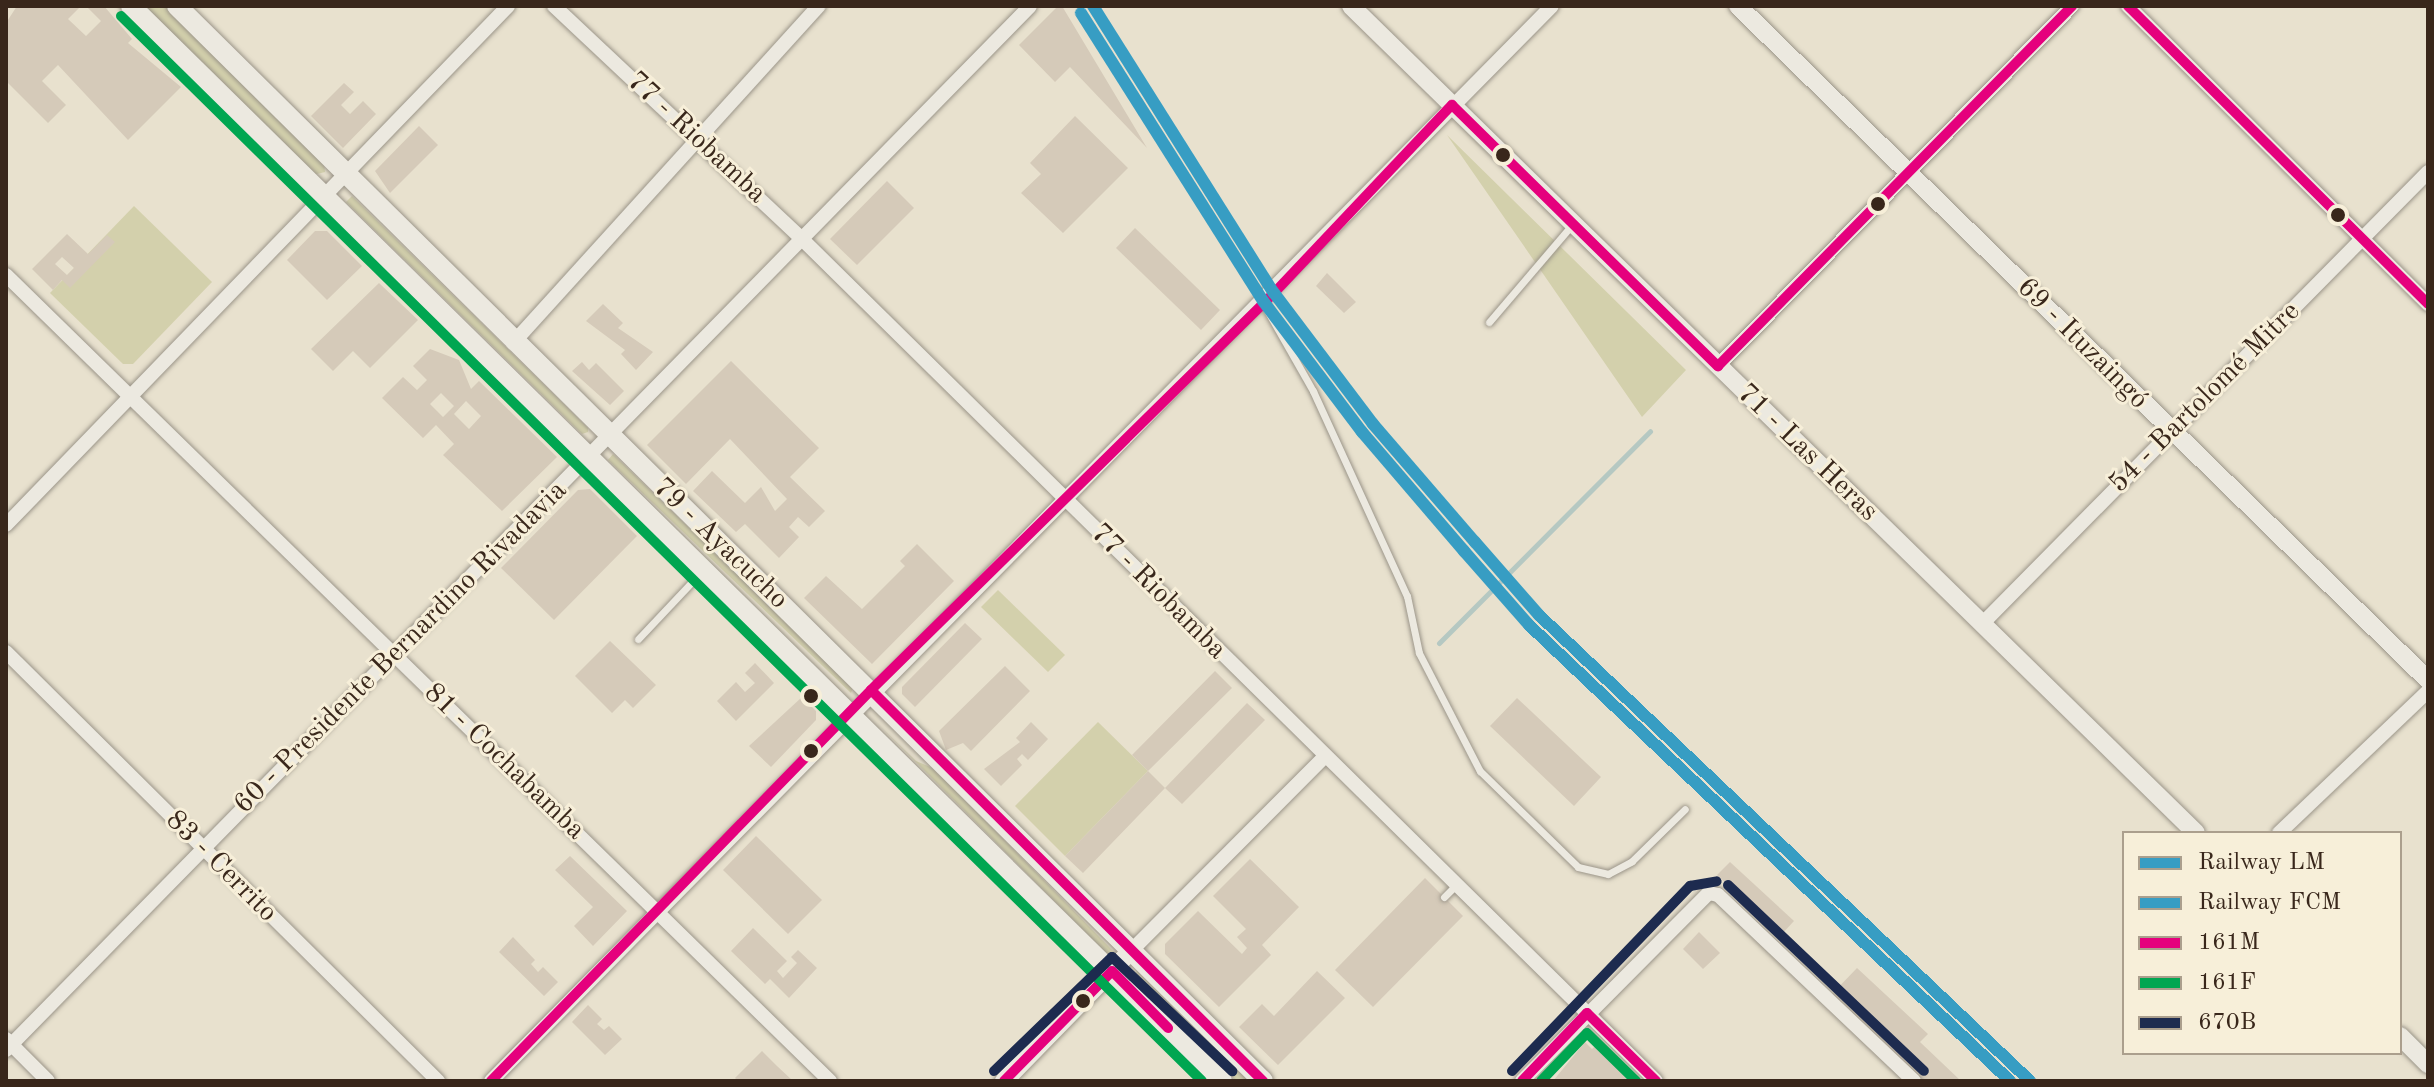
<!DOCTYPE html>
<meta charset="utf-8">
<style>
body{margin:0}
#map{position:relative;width:2434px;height:1087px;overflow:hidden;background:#e8e1ce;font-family:"Old Standard TT",serif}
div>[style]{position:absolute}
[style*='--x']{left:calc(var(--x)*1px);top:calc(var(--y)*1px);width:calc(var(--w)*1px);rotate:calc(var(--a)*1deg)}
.green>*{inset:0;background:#d3d0ac}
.stream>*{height:5px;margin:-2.5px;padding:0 2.5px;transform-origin:2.5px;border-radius:2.5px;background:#b5c8c2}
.building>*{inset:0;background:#d5cab9}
.roads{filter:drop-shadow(0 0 2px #9b9589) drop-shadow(0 0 2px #9b9589)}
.service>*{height:7px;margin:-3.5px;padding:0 3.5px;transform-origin:3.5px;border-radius:3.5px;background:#ece9e0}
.minor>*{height:14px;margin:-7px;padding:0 7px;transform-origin:7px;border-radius:7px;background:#ece9e0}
.tertiary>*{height:18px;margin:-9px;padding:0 9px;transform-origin:9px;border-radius:9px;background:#ece9e0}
.secondary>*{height:20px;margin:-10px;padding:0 10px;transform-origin:10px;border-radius:10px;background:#ece9e0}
.bus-1>*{height:10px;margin:-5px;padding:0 5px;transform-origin:5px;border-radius:5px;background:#e5007d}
.bus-2>*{height:10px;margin:-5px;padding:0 5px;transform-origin:5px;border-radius:5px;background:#00a651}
.bus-3>*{height:10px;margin:-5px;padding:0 5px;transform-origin:5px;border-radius:5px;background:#1d2b4f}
.rail-1>*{height:12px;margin:-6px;padding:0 6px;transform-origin:6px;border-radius:6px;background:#379dc3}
.rail-2>*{height:12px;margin:-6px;padding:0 6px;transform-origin:6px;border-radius:6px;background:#379dc3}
.dots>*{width:22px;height:22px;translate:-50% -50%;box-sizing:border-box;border:4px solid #f7efd9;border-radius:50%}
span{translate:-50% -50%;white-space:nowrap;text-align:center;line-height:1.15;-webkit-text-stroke:6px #f7efd9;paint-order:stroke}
.street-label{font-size:28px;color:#39271b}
.frame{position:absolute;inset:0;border:8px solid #39271b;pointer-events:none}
.legend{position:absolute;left:2122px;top:831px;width:280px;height:224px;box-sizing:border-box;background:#f7efd9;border:2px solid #ab9f8d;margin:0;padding:10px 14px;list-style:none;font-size:24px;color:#39271b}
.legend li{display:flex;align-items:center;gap:16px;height:40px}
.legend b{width:40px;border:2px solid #ab9f8d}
</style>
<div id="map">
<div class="green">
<i style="clip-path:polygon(142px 6px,166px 6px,324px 163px,325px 172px,313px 175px)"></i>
<i style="clip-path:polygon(1447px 135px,1686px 370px,1642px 417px,1537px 265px)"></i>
<i style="clip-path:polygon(352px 196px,588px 428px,588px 432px,582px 434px,346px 202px)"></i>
<i style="clip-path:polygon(134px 206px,212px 282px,133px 364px,123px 364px,50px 293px)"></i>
<i style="clip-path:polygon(613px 454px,853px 687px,851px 693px,608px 460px)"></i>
<i style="clip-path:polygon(998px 590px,1065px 655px,1048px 672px,981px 607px)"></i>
<i style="clip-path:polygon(1098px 722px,1148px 771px,1065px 856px,1015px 806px)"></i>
<i style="clip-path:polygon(879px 725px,916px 761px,935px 769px,1115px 953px,1108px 955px)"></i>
<i style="clip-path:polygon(1137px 971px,1249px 1081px,1236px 1081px,1131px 977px)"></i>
</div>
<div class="stream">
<i style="--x:1439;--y:643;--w:299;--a:-45.1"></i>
</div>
<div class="building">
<i style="clip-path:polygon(17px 6px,81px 6px,68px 19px,86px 36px,101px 21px,86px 6px,104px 6px,132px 39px,128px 43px,181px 87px,128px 140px,58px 65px,42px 81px,66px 105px,48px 123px,6px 81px,6px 23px)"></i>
<i style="clip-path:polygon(1058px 6px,1062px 6px,1147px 148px,1070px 67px,1055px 82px,1019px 45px)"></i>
<i style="clip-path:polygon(344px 83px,354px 92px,341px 105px,350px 114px,363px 101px,376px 114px,343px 148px,311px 116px)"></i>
<i style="clip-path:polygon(1075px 116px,1128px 168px,1063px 233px,1021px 193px,1041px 174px,1030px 163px)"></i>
<i style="clip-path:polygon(419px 126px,438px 145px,390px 193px,375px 171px)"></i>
<i style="clip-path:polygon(887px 181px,914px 208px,857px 265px,830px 239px)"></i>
<i style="clip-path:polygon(1135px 228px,1220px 310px,1201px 330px,1116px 248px)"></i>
<i style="clip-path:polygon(315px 231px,327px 231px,362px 266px,327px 300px,287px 260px)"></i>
<i style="clip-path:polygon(evenodd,67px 234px,88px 254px,107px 235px,115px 242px,70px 288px,62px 280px,53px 290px,32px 269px,67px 234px,62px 257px,74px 268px,67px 275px,55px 264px,62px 257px)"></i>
<i style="clip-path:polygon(1327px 273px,1356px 302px,1344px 313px,1316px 286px)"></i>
<i style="clip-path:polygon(379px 283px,418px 320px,370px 368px,353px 351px,333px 371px,311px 349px)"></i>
<i style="clip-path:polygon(603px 304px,623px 323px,618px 328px,653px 352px,636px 370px,621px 354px,625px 350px,586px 321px)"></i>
<i style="clip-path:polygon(evenodd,430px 349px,459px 360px,471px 389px,479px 381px,557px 457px,502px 511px,443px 455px,454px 444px,436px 425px,423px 438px,382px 398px,403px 377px,417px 390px,427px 380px,413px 366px,430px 349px,441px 393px,454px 406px,443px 417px,430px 404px,441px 393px,430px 349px,466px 401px,481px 416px,469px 429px,454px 414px,466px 401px)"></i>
<i style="clip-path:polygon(731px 361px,819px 448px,790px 477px,825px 511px,809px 527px,798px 517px,789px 527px,799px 537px,779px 558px,745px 524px,736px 532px,693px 491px,712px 471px,745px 503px,761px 487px,775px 511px,787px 499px,730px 439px,686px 484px,647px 445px)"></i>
<i style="clip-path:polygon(582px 362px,589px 370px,596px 363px,624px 391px,610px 405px,572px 371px)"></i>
<i style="clip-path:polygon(590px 489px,637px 536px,554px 620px,501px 568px,578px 490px)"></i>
<i style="clip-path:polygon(917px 544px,954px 581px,872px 664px,804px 598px,826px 576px,862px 609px,905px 566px,900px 561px)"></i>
<i style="clip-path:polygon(965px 623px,982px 639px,915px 707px,902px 694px,902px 687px)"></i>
<i style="clip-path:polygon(610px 641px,656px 685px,633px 708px,625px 700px,612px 713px,575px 676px)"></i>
<i style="clip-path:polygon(755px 663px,774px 683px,736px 721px,717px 701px,736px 682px,745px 692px,755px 683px,745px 673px)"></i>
<i style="clip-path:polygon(1005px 666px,1030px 691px,971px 751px,963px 743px,946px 750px,939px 731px)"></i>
<i style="clip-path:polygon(1215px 671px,1232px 688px,1148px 771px,1165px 788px,1083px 873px,1065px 856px,1148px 771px,1132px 755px)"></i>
<i style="clip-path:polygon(802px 697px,816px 711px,816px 720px,771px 767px,749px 746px)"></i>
<i style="clip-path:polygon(1517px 698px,1601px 777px,1574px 806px,1490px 726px)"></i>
<i style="clip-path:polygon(1247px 703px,1265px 720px,1182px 804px,1165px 788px)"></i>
<i style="clip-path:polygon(1031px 722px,1048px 739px,1028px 760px,1022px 754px,1017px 759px,1022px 765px,1001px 786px,984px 769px,1020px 742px,1016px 738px)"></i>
<i style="clip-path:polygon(756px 836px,822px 900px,788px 934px,723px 870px)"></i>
<i style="clip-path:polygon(570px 856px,627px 911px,593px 946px,574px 926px,593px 907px,555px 870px)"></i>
<i style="clip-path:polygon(1250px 859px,1299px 907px,1262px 945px,1271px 955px,1219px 1007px,1165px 954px,1165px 944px,1198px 911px,1242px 954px,1247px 948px,1237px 937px,1246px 929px,1213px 896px)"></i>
<i style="clip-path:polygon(1730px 862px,1794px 921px,1781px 935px,1717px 875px)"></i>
<i style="clip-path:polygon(1425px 878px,1463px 916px,1373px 1007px,1335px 970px)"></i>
<i style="clip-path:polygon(753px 928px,787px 961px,777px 971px,783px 978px,797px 963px,791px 957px,798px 950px,817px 968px,789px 998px,770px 979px,765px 984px,731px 951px)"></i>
<i style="clip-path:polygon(1699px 932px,1720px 953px,1703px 969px,1683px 949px)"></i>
<i style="clip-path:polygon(513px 937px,535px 960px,531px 964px,538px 972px,543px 967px,558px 982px,544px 996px,499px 952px)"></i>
<i style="clip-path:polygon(1857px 968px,1928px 1034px,1920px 1042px,1961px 1081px,1924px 1081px,1832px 994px)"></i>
<i style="clip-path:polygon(1317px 971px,1345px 998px,1278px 1065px,1239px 1027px,1262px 1004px,1274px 1016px)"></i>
<i style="clip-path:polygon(588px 1005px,602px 1019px,597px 1024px,604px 1030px,609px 1026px,622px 1039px,605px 1055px,572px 1022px)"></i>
<i style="clip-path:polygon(1585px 1042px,1592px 1049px,1595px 1046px,1631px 1081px,1553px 1081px)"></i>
<i style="clip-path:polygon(762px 1051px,777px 1066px,793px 1081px,738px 1081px,735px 1078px)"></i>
</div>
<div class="roads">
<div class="service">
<i style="--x:1263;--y:303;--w:101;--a:60.4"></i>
<i style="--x:1313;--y:391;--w:226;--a:65.4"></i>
<i style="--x:1407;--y:596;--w:58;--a:78.1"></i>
<i style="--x:1419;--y:653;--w:133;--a:62.7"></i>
<i style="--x:1480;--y:771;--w:137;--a:44.4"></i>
<i style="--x:1578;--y:867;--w:31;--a:13"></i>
<i style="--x:1608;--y:874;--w:27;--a:-28"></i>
<i style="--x:1632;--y:861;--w:74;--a:-44.5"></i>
<i style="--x:1489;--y:322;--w:126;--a:-49.5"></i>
<i style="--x:638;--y:639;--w:95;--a:-46.7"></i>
<i style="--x:1444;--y:897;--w:17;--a:-45"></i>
</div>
<div class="minor">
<i style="--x:554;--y:6;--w:343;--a:43.2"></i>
<i style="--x:804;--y:241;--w:1196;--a:44.59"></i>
<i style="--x:2128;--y:6;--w:423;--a:44.8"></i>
<i style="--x:6;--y:275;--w:1153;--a:44.37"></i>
<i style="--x:513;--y:343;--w:455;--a:-47.8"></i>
<i style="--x:1718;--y:366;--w:505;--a:-45.48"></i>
<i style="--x:6;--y:525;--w:722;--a:-45.95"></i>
<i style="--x:1982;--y:624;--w:635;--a:-45.38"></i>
<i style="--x:6;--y:652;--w:609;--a:44.8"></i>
<i style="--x:2279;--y:833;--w:206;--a:-43.6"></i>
<i style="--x:1131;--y:951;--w:274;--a:-45.1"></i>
<i style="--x:6;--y:1039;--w:59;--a:45"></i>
<i style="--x:6;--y:1050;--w:1462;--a:-45.55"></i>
<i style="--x:491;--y:1081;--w:1510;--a:-45.38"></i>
<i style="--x:1522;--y:1081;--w:265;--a:-45.2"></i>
<i style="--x:1709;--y:893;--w:9;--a:13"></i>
<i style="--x:1718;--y:895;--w:270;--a:43.5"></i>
</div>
<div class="tertiary">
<i style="--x:1351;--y:6;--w:1182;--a:44.38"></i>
<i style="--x:1738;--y:6;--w:965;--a:44.33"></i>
<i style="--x:2400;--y:1036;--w:40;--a:45"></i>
<i style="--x:1004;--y:1081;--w:182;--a:-45.7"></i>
</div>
<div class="secondary">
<i style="--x:131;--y:6;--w:1532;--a:44.58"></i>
<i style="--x:177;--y:6;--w:1528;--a:44.71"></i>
</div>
</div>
<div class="bus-1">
<i style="--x:2128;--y:6;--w:423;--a:44.8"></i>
<i style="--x:871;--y:690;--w:554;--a:44.93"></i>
<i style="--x:1587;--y:1013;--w:97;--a:44.6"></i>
<i style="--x:491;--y:1081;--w:545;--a:-45.82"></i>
<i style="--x:871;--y:690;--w:566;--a:-44.57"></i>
<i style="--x:1274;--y:293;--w:259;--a:-46.6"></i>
<i style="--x:1452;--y:105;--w:373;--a:44.5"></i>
<i style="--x:1718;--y:366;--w:505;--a:-45.48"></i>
<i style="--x:1004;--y:1081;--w:154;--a:-45.5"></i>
<i style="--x:1112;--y:971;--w:80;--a:45.5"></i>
<i style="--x:1522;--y:1081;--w:94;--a:-46.3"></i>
</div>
<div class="bus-2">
<i style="--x:121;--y:16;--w:1517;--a:44.57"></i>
<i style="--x:1541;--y:1081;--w:66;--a:-46.2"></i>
<i style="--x:1587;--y:1033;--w:69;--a:44.4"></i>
</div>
<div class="bus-3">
<i style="--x:1728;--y:885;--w:270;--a:43.5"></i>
<i style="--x:994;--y:1071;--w:164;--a:-44"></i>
<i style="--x:1112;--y:957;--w:166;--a:43.5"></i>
<i style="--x:1512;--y:1071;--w:257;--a:-46.1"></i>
<i style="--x:1690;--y:886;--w:27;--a:-10"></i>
</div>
<div class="rail-1">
<i style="--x:1093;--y:6;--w:339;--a:57.8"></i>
<i style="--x:1274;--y:293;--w:164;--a:52.9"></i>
<i style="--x:1373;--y:424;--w:156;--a:49.2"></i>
<i style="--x:1475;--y:542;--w:97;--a:48.8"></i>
<i style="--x:1539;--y:615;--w:677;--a:43.5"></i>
</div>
<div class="rail-2">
<i style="--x:1081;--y:13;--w:341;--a:57.7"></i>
<i style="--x:1263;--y:301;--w:164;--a:52.9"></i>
<i style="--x:1362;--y:432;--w:157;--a:49.4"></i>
<i style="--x:1464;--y:551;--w:98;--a:48.7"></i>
<i style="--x:1529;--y:625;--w:663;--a:43.47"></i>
</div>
<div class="dots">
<i style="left:1503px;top:155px;background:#39271b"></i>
<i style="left:1878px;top:204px;background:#39271b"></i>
<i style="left:2338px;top:215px;background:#39271b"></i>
<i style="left:811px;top:696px;background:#39271b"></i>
<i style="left:811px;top:751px;background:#39271b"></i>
<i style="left:1083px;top:1001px;background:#39271b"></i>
</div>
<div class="street-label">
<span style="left:696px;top:138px;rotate:43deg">77 - Riobamba</span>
<span style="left:2082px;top:344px;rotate:45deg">69 - Ituzaingó</span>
<span style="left:2205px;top:398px;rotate:-45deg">54 - Bartolomé Mitre</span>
<span style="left:1807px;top:453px;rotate:44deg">71 - Las Heras</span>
<span style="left:720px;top:544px;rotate:44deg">79 - Ayacucho</span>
<span style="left:1158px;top:592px;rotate:45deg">77 - Riobamba</span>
<span style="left:401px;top:648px;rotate:-45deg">60 - Presidente Bernardino Rivadavia</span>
<span style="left:504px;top:762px;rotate:44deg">81 - Cochabamba</span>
<span style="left:221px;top:867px;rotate:45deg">83 - Cerrito</span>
</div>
<div class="frame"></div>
<ul class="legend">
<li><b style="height:10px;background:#379dc3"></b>Railway LM</li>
<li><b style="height:10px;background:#379dc3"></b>Railway FCM</li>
<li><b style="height:10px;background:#e5007d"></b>161M</li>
<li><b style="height:10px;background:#00a651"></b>161F</li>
<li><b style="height:10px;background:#1d2b4f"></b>670B</li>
</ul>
</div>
